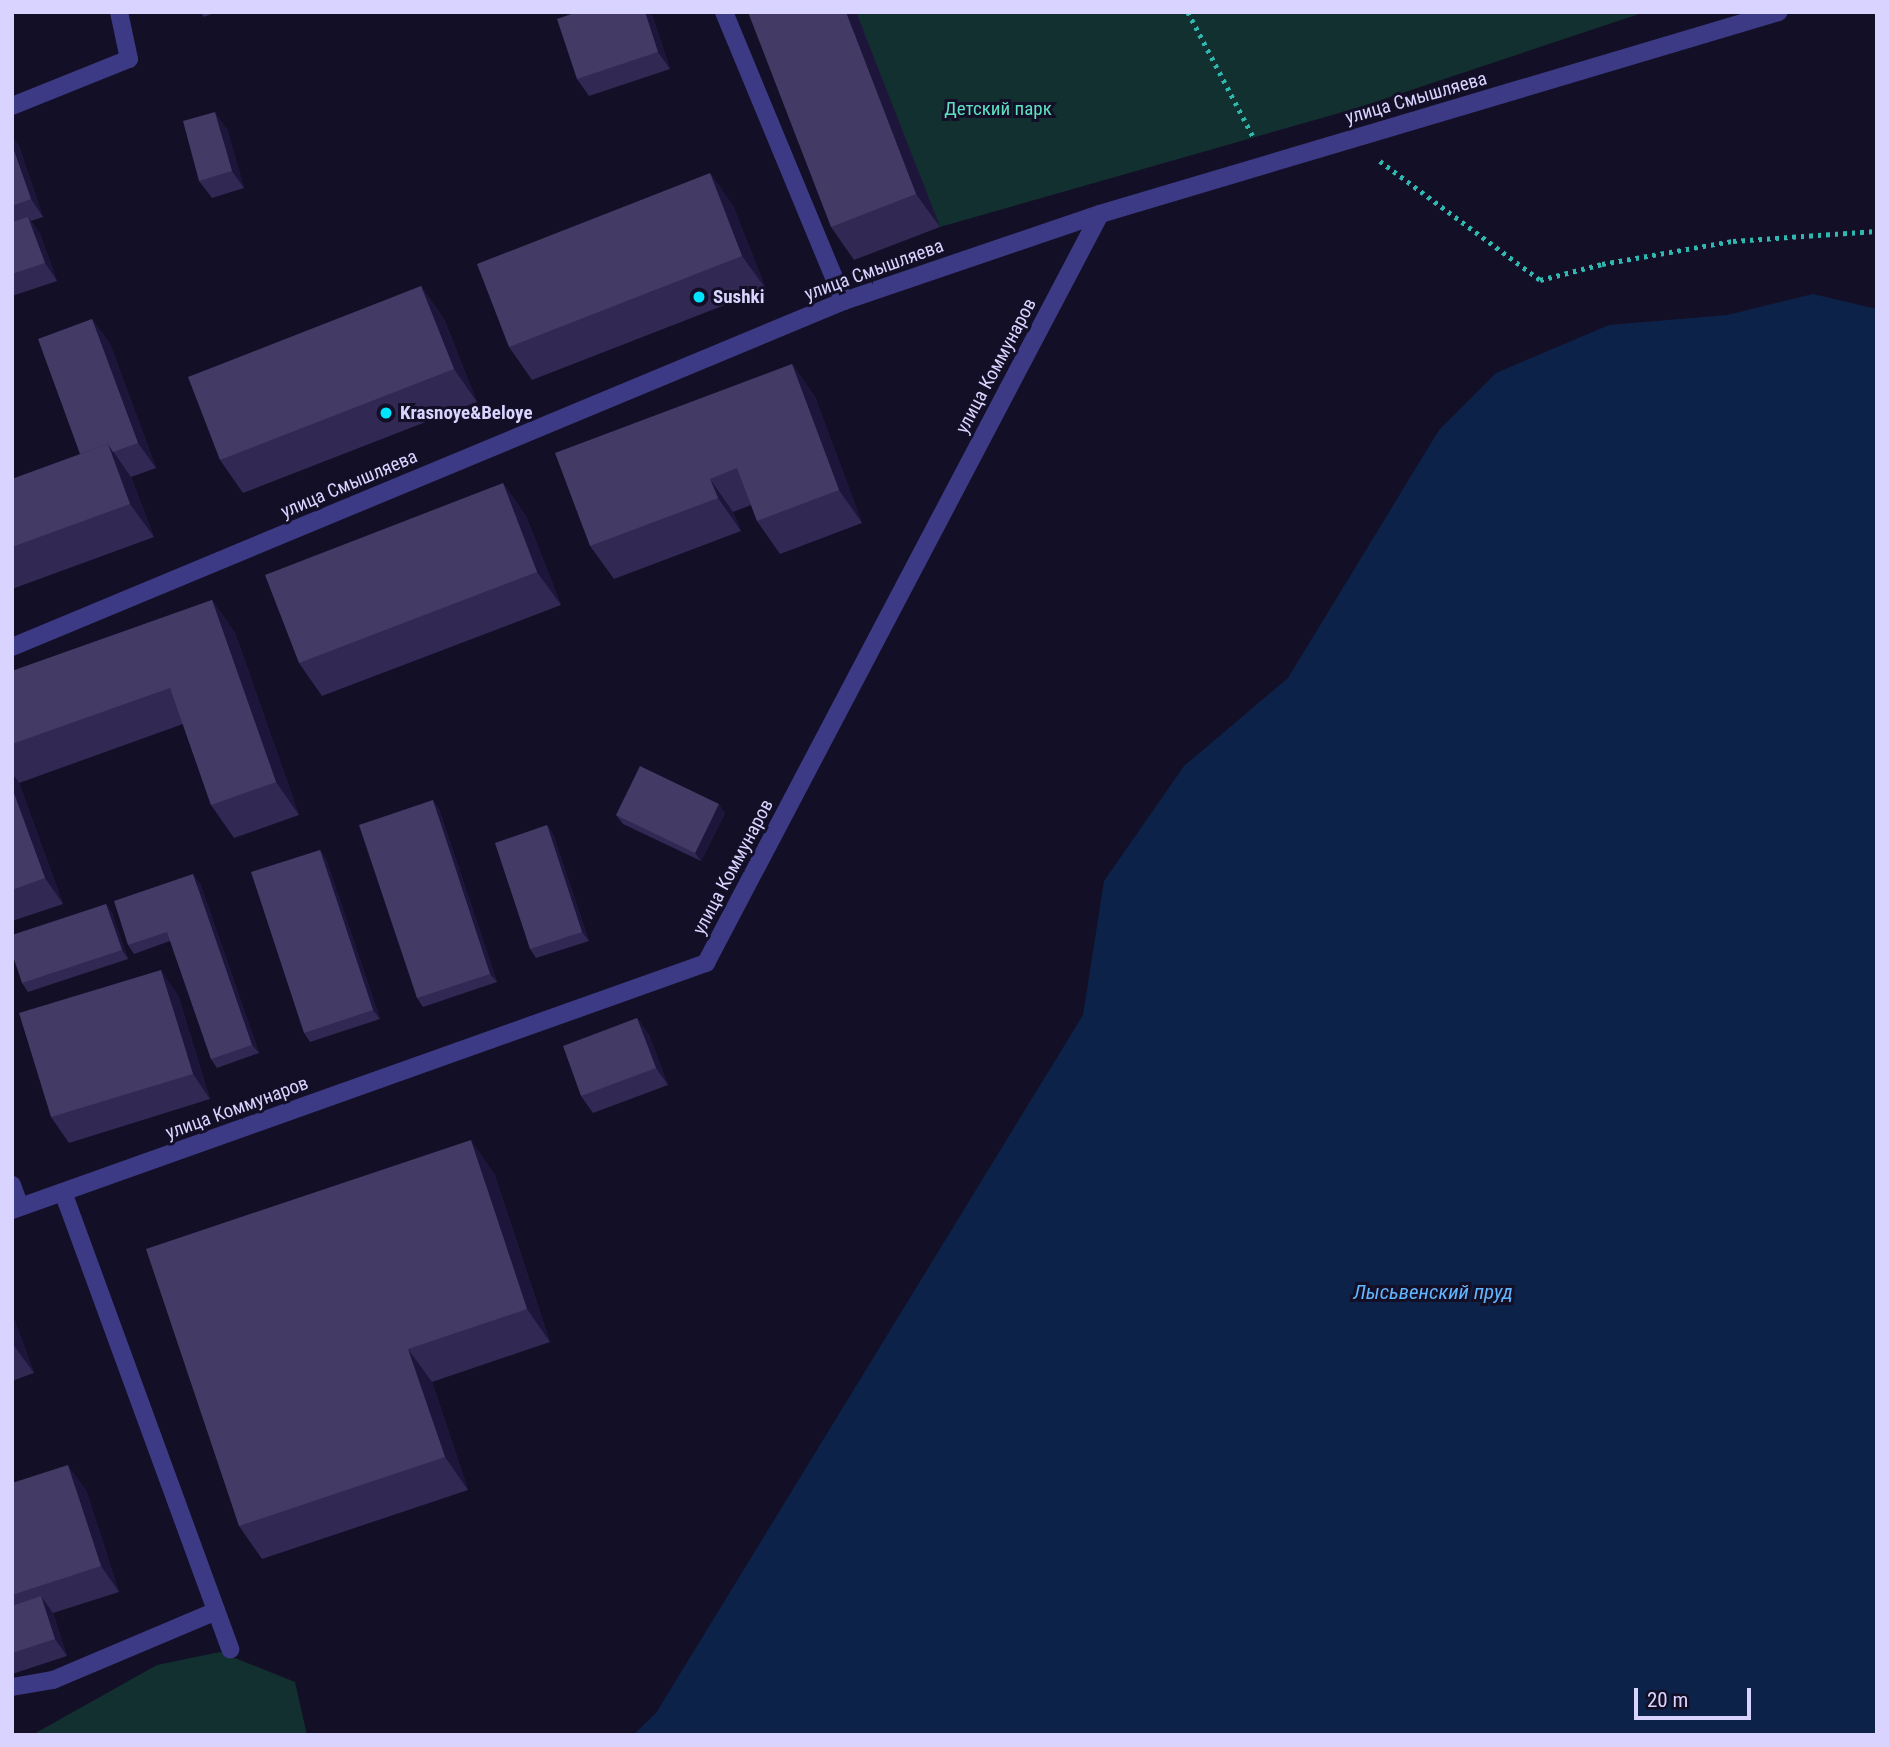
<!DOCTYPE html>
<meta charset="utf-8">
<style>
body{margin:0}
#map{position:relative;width:1889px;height:1747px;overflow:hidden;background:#130f26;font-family:"Roboto Condensed",sans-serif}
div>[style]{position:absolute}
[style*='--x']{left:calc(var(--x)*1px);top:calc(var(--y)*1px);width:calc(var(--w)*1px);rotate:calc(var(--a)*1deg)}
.green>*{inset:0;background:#12302f}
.water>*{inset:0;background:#0c2248}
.path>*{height:4.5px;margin-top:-2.25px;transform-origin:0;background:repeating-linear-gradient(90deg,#2fb8b0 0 3.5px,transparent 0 8.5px)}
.minor>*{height:18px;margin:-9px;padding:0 9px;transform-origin:9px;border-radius:9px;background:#3d3a85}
.wall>*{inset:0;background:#312854}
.shaded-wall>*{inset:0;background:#1d163a}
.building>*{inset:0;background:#433a66}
.dots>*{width:19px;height:19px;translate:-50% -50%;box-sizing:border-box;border:4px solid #130f26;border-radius:50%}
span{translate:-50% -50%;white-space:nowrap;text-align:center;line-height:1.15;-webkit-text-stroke:6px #130f26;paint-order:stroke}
.street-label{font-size:19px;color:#d9d4ff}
.park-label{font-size:19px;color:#5fe0c0}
.poi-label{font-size:19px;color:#d9d4ff;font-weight:700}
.left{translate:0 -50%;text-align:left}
.water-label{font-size:21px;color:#62b6ff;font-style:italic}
.frame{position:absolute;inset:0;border:14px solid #d9d4ff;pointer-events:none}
.scale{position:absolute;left:1634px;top:1688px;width:117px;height:32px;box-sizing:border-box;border:4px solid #d9d4ff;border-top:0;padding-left:9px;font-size:21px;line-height:24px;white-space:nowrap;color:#d9d4ff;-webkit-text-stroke:5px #130f26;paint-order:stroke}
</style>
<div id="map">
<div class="green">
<i style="clip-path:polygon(856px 12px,1645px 12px,1357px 108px,940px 227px)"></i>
<i style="clip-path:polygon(220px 1652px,295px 1682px,307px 1735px,32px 1735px,157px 1665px)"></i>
</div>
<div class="water">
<i style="clip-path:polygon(1813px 294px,1877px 309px,1877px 1735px,633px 1735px,656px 1713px,1083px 1015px,1104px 881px,1184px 766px,1288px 678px,1439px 430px,1496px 373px,1609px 325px,1727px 315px)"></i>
</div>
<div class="path">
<i style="--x:1188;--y:12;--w:142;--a:62.4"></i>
<i style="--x:1380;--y:161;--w:199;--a:36.6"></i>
<i style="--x:1540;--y:280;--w:64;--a:-14.5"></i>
<i style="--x:1602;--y:264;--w:133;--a:-10"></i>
<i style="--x:1733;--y:241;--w:144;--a:-4"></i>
</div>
<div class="minor">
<i style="--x:724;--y:12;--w:313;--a:67.5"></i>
<i style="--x:12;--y:106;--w:126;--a:-21.9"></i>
<i style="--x:129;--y:59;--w:48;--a:-102"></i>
<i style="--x:12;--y:647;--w:901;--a:-22.58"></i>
<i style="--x:844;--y:301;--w:270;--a:-18.8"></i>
<i style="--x:1100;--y:214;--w:708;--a:-16.57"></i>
<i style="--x:12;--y:1185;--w:23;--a:70"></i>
<i style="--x:63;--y:1192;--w:487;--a:69.9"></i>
<i style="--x:12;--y:1210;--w:737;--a:-19.59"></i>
<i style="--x:706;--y:963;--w:846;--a:-62.25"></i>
<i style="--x:12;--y:1687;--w:42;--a:-9.7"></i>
<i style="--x:53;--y:1680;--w:177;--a:-22.9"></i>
</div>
<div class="wall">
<i style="clip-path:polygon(200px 12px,217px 12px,204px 17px)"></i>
<i style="clip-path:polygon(577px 12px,651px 12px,670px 69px,589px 96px,577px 79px)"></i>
<i style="clip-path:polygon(856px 12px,940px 227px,854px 260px,831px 227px)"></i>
<i style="clip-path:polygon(227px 129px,244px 188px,212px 198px,199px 181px)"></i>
<i style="clip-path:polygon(12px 137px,19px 146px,43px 217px,31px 221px,40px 234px,57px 281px,12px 296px)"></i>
<i style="clip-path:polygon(710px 173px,733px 206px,766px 289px,532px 380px,509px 347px)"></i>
<i style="clip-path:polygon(421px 286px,444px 319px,477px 402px,243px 493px,220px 460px)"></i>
<i style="clip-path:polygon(92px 319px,110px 344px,156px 468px,131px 477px,154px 537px,12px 589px,12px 479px,80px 454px)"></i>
<i style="clip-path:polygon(792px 364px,815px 397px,862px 523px,780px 554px,757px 521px,751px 505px,733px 512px,741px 531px,614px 579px,590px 546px)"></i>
<i style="clip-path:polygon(503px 483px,526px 516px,561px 605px,322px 696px,299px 663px)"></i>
<i style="clip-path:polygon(212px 600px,235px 633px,299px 815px,234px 838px,211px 805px,183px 724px,19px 783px,63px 904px,12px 921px,12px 671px)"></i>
<i style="clip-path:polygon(439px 809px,497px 982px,423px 1007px,417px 998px)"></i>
<i style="clip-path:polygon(725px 813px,701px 861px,623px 824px,616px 815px)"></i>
<i style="clip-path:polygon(547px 825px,553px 834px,589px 941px,536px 958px,530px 949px)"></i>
<i style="clip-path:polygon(320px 850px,326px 859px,380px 1019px,310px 1042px,304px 1033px)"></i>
<i style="clip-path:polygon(200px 883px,259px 1053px,217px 1068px,211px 1059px,170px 941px,134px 954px,128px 945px)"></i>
<i style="clip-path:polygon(106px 904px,112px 913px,128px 959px,28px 992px,22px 983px)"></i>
<i style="clip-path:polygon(178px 995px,210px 1099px,69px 1143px,51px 1117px)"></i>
<i style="clip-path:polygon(637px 1018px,649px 1035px,668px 1085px,593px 1113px,581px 1096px)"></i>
<i style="clip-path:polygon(494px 1173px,550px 1342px,432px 1382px,468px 1490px,262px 1559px,239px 1526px)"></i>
<i style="clip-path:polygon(12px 1313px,34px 1373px,12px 1381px)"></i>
<i style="clip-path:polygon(12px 1483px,86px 1490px,119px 1592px,53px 1613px,67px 1656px,12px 1674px,12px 1606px,14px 1605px,12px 1602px)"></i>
</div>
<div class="shaded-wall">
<i style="clip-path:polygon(645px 12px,651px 12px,670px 69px,658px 52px)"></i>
<i style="clip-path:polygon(846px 12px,856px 12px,940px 227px,916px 194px)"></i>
<i style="clip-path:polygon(215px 112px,227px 129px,244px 188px,232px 171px)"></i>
<i style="clip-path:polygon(12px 137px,19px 146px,43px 217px,31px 199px,12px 145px)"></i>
<i style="clip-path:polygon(710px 173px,733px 206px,766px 289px,742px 256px)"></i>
<i style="clip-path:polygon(28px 217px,40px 234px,57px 281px,45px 263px)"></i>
<i style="clip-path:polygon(421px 286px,444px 319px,477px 402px,454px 369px)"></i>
<i style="clip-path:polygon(92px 319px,110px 344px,156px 468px,138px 443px)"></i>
<i style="clip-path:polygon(792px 364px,815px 397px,862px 523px,839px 490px)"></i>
<i style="clip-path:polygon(108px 444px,131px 477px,154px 537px,130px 504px)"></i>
<i style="clip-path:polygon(710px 479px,733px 512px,741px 531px,718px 498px)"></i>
<i style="clip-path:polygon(503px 483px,526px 516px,561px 605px,537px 572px)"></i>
<i style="clip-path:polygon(212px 600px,235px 633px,299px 815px,276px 782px)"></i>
<i style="clip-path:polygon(12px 773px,19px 783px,63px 904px,45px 878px,12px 788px)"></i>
<i style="clip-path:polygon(433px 800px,439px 809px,497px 982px,490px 974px)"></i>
<i style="clip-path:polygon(719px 804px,725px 813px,701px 861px,695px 853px)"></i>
<i style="clip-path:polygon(547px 825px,553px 834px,589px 941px,582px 932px)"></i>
<i style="clip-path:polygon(320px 850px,326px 859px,380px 1019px,373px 1010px)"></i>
<i style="clip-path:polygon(193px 874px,200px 883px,259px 1053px,252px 1045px)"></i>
<i style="clip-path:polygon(106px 904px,112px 913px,128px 959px,122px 950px)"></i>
<i style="clip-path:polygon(161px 970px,178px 995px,210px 1099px,193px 1074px)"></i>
<i style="clip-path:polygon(637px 1018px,649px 1035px,668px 1085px,656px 1068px)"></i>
<i style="clip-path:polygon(471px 1140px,494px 1173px,550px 1342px,527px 1309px)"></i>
<i style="clip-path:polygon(12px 1313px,34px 1373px,12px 1343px)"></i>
<i style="clip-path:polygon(408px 1349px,432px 1382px,468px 1490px,445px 1457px)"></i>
<i style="clip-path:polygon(68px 1465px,86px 1490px,119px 1592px,101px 1566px)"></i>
<i style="clip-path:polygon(41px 1596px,53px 1613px,67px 1656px,55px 1639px)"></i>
</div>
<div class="building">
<i style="clip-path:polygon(577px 12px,645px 12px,658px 52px,577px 79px,557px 19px)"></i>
<i style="clip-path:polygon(748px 12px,846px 12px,916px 194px,831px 227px)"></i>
<i style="clip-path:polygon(215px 112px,232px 171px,199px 181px,183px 121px)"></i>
<i style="clip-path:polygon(12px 145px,31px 199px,12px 206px)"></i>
<i style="clip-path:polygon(710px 173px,742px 256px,509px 347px,477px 264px)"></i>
<i style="clip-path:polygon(28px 217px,45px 263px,12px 274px,12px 222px)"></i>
<i style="clip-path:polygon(421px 286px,454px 369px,220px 460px,188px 377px)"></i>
<i style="clip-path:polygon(92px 319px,138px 443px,113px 452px,108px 444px,80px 454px,38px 339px)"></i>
<i style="clip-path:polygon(792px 364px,839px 490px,757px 521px,737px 468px,710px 479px,718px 498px,590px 546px,555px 453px)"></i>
<i style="clip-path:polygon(108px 444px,130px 504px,12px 547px,12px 479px)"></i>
<i style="clip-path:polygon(503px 483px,537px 572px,299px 663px,265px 575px)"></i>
<i style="clip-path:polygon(212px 600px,276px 782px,211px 805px,170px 688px,12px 744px,12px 671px)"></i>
<i style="clip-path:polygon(640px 766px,719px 804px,695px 853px,616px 815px)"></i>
<i style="clip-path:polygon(12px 788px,45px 878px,12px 890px)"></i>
<i style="clip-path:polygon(433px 800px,490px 974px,417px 998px,359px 825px)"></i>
<i style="clip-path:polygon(547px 825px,582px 932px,530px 949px,495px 843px)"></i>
<i style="clip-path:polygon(320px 850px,373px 1010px,304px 1033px,251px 872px)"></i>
<i style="clip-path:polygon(193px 874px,252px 1045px,211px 1059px,167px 932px,128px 945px,114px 901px)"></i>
<i style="clip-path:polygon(106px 904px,122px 950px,22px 983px,12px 953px,12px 935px)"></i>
<i style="clip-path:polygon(161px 970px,193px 1074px,51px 1117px,19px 1013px)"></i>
<i style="clip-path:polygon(637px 1018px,656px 1068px,581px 1096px,563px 1046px)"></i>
<i style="clip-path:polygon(471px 1140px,527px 1309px,408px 1349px,445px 1457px,239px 1526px,146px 1249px)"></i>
<i style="clip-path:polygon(68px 1465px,101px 1566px,12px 1595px,12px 1483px)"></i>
<i style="clip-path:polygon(41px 1596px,55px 1639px,12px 1653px,12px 1606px)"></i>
</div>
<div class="dots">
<i style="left:699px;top:297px;background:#00e5ff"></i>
<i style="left:386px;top:413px;background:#00e5ff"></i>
</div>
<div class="street-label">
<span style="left:1416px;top:98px;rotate:-16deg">улица Смышляева</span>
<span style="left:874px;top:270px;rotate:-20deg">улица Смышляева</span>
<span style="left:996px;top:366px;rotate:-62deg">улица Коммунаров</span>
<span style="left:349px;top:484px;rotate:-23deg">улица Смышляева</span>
<span style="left:733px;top:867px;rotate:-62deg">улица Коммунаров</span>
<span style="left:237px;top:1108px;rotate:-20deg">улица Коммунаров</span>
</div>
<div class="park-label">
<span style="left:998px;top:109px">Детский парк</span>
</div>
<div class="poi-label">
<span class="left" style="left:713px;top:297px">Sushki</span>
<span class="left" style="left:400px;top:413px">Krasnoye&amp;Beloye</span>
</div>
<div class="water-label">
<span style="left:1433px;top:1292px">Лысьвенский пруд</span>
</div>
<div class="frame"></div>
<div class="scale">20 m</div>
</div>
